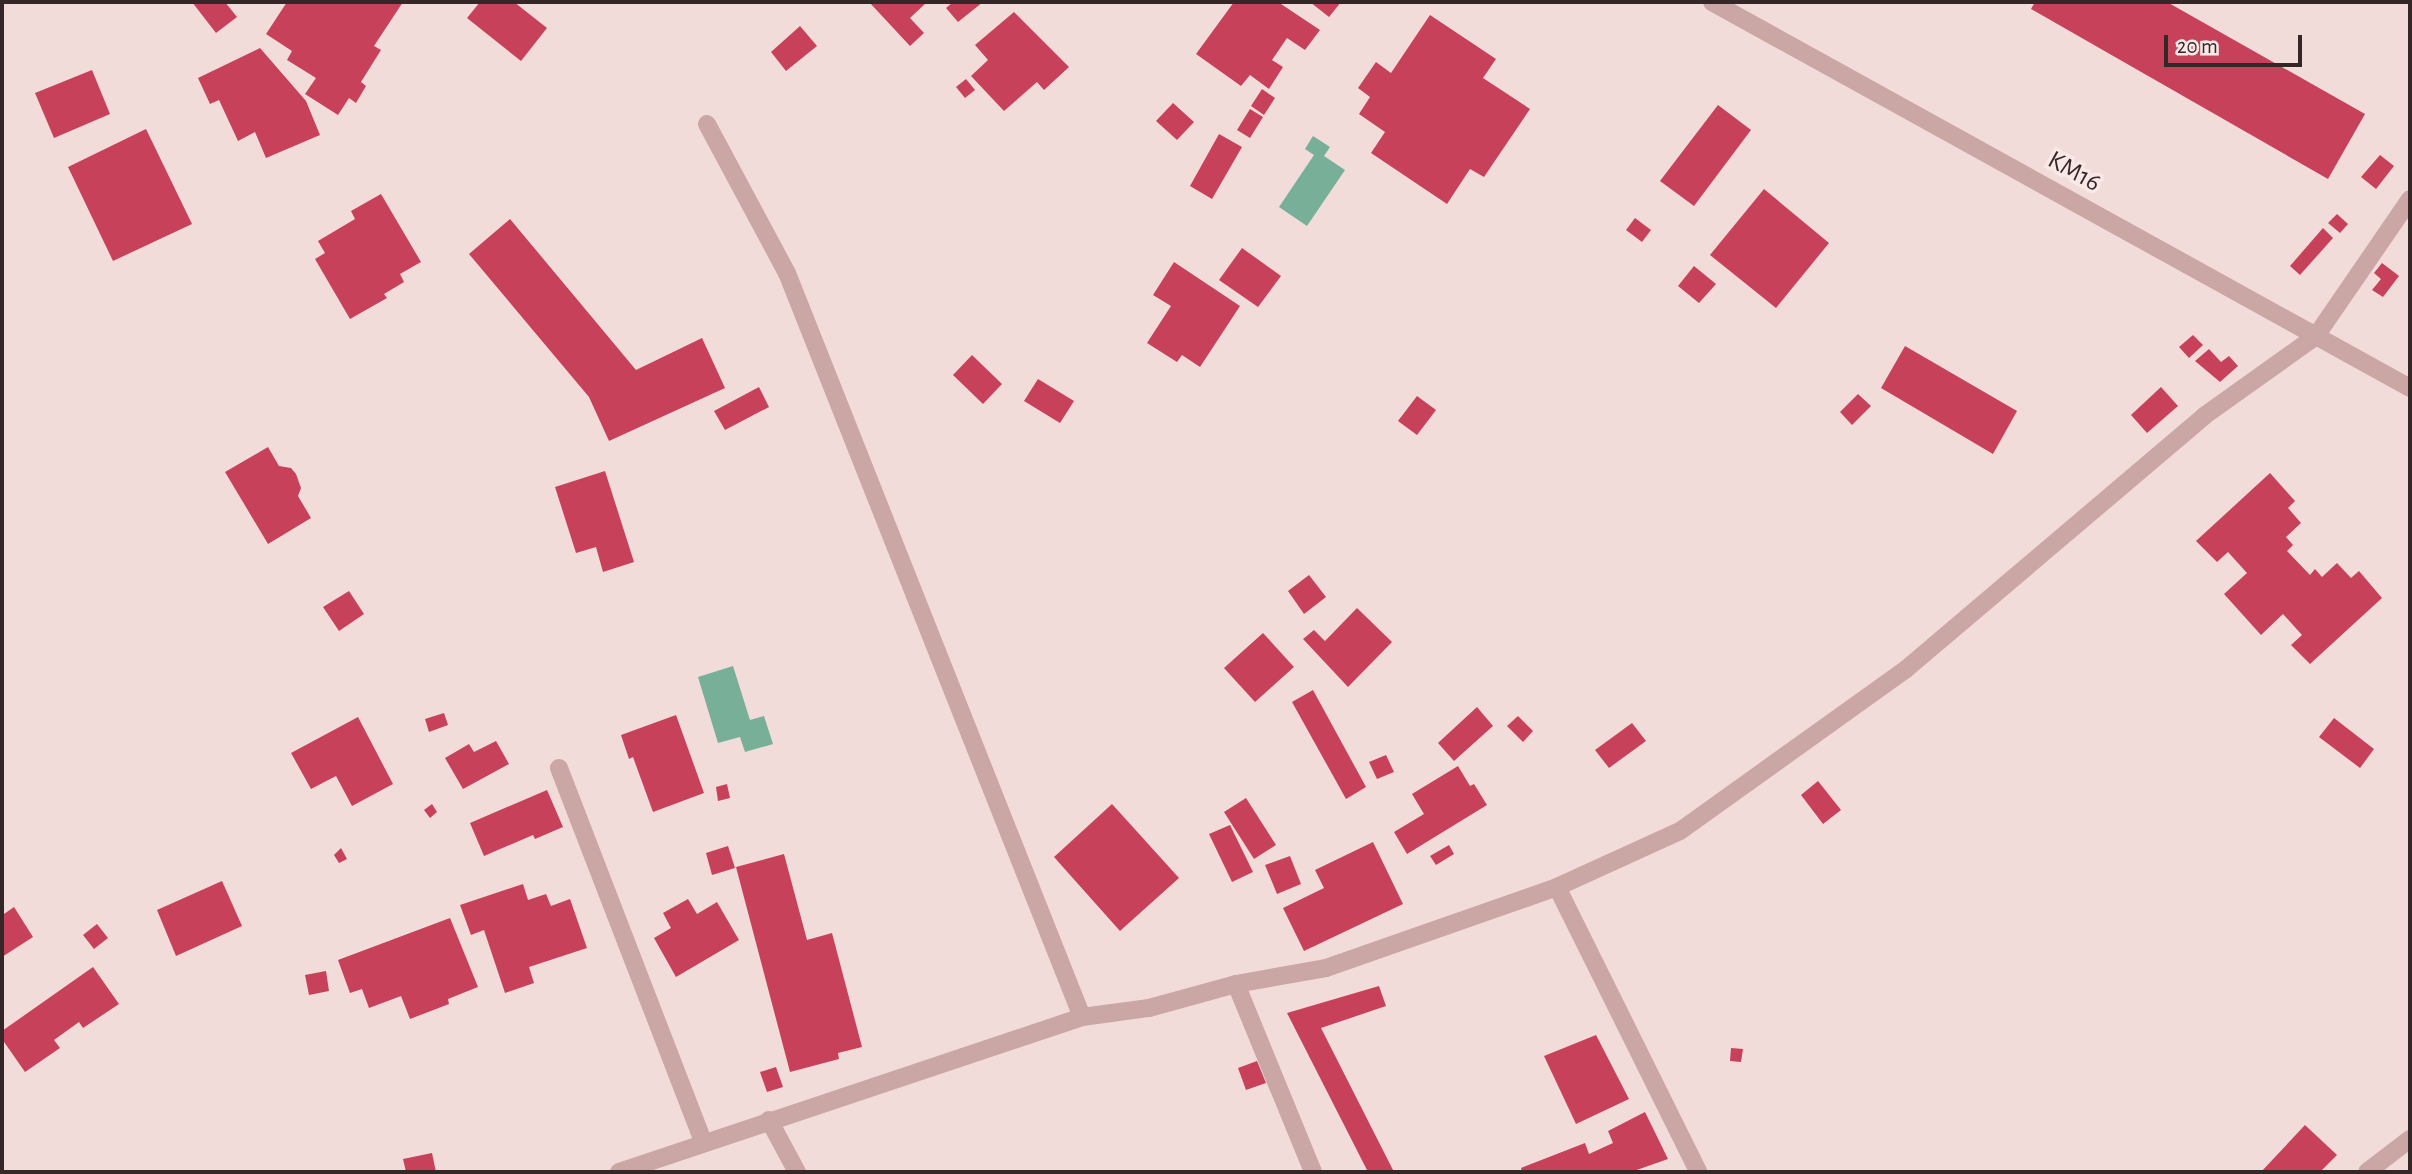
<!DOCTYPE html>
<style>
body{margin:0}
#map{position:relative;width:2412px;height:1174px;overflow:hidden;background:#f2dcd9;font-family:"Alegreya Sans",sans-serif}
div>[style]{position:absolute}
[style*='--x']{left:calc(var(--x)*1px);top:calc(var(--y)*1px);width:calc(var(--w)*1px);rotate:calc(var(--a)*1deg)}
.water>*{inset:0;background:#78af99}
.building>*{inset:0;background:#c7415b}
.minor>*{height:18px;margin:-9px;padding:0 9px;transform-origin:9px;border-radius:9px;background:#caa6a5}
span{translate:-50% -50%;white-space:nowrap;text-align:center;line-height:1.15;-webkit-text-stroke:7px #f9e8e6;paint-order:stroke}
.street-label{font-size:26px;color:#352728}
.frame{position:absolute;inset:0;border:4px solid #352728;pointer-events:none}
.scale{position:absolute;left:2164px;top:35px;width:138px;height:32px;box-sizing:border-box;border:4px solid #352728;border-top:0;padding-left:9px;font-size:21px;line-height:24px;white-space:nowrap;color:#352728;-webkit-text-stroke:5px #f9e8e6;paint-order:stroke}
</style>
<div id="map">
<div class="water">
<i style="clip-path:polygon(1313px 136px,1330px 147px,1324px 156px,1345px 170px,1307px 226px,1279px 207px,1314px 155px,1305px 149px)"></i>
<i style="clip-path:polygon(733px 666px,750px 720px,764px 716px,773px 744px,745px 752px,740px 737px,718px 743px,698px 677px)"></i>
</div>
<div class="building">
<i style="clip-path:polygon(192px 2px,225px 2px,237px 17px,216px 33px)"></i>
<i style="clip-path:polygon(287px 2px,403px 2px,374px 46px,381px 50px,361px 82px,366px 86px,356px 103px,349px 98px,338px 115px,305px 94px,316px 78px,287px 60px,292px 51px,266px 34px)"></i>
<i style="clip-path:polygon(480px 2px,514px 2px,547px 28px,521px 61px,467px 18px)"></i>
<i style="clip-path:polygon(869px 2px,927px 2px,910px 18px,924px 33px,910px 46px)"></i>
<i style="clip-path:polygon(953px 2px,983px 2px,958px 22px,946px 8px)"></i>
<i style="clip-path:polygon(1234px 2px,1278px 2px,1320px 30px,1305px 50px,1287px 38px,1272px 60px,1283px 67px,1269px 89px,1250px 75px,1241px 86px,1196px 54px)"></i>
<i style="clip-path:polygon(1310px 2px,1341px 2px,1329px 17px)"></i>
<i style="clip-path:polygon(2035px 2px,2167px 2px,2365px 114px,2328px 179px,2031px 9px)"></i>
<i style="clip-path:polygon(1014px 12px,1069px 67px,1044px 90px,1037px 82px,1004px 111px,971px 76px,988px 60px,975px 45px)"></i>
<i style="clip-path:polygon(1430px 15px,1496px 59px,1483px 78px,1530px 109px,1484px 177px,1470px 169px,1447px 204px,1371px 153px,1385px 132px,1359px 114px,1370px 97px,1358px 88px,1376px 62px,1391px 73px)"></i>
<i style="clip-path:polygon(800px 26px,817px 46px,786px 71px,771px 52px)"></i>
<i style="clip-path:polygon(260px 48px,306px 101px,320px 135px,266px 158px,255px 132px,238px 141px,219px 100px,210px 104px,198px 78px)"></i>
<i style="clip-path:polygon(92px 70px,110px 114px,54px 138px,35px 93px)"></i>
<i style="clip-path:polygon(966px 79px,975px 90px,965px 98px,956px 87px)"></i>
<i style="clip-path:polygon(1262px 89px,1275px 98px,1264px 115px,1251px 106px)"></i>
<i style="clip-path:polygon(1173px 103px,1194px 122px,1177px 140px,1156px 121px)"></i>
<i style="clip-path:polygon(1718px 105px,1751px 130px,1694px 206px,1660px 181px)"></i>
<i style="clip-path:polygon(1250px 109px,1263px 117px,1250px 138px,1237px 130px)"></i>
<i style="clip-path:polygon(146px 129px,192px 224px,113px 261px,68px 167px)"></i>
<i style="clip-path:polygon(1219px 134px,1242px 147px,1212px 199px,1190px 186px)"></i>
<i style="clip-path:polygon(2380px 155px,2394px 166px,2376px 189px,2361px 177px)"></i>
<i style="clip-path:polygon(1764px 189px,1829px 243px,1776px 308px,1710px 255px)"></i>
<i style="clip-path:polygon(381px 194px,421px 262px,400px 274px,404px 282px,384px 294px,387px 298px,350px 319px,315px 259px,325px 253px,318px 241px,355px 219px,351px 211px)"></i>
<i style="clip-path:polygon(2337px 214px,2348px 224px,2340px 233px,2328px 223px)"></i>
<i style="clip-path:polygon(1635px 218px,1651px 230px,1642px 242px,1626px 230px)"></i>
<i style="clip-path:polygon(510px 219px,636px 370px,702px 338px,725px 388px,609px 441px,589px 397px,469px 254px)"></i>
<i style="clip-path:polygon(2323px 228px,2333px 238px,2300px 275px,2290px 266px)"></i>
<i style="clip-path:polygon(1242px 248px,1281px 276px,1258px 307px,1219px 280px)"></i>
<i style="clip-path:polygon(1174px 262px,1240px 306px,1200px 367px,1182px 355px,1177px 362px,1147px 343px,1171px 306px,1153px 295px)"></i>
<i style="clip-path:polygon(2382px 263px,2399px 276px,2383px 297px,2372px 290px,2381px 279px,2374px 273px)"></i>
<i style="clip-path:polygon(1694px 266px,1716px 284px,1699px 303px,1678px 286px)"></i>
<i style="clip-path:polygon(2193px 335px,2203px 345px,2189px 358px,2179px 347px)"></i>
<i style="clip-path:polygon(1905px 346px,2017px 411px,1993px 454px,1881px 388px)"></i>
<i style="clip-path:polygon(2209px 349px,2221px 362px,2229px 356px,2238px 366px,2220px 382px,2195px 361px)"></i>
<i style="clip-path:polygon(972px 355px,1002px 384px,983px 404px,953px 375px)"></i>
<i style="clip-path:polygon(1038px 379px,1074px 401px,1060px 423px,1024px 401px)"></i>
<i style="clip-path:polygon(759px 387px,769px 407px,725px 430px,714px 411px)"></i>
<i style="clip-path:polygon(2161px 387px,2178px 406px,2147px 433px,2131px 415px)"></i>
<i style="clip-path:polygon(1858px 394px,1871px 406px,1852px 425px,1840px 412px)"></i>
<i style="clip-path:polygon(1417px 396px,1436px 410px,1417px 435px,1398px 421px)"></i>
<i style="clip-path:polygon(268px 447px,279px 466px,291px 468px,296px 474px,301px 488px,298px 496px,311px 518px,268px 544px,225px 472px)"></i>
<i style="clip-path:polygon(605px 471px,634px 562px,603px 572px,596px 547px,576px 553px,555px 487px)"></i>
<i style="clip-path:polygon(2270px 473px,2295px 501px,2288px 508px,2301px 523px,2286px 537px,2293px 545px,2287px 551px,2310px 575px,2315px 569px,2322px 577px,2337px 563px,2351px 578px,2359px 571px,2382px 598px,2310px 664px,2291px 645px,2302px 635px,2283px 614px,2261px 635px,2224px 594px,2247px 573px,2228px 552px,2217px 562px,2196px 541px)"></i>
<i style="clip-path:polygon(1309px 575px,1326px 597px,1304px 614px,1288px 591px)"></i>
<i style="clip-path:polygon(349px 591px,364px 614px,339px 631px,323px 607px)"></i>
<i style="clip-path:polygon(1357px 608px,1392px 642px,1348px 687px,1303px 639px,1314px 630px,1325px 641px)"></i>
<i style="clip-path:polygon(1263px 633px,1294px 667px,1255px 702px,1224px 668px)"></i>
<i style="clip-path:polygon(1313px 690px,1366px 787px,1346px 799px,1292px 702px)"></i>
<i style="clip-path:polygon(1477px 707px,1493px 726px,1454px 761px,1438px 743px)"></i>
<i style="clip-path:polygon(444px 713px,448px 725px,429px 732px,425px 719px)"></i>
<i style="clip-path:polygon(676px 715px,704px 793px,653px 812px,633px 757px,629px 759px,621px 735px)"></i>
<i style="clip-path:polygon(1518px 716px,1533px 731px,1523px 742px,1507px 726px)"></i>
<i style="clip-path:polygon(358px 717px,393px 784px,352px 806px,336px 776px,311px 789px,291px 753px)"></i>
<i style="clip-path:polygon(2334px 718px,2374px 749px,2360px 768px,2319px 737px)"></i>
<i style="clip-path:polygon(1632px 723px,1646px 741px,1609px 768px,1595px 750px)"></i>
<i style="clip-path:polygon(496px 741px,509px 764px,463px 789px,445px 758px,469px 744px,474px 752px)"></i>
<i style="clip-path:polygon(1386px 755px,1394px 772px,1377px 779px,1369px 762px)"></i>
<i style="clip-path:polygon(1458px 766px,1470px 786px,1474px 784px,1487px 805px,1407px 854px,1394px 832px,1424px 814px,1412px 794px)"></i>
<i style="clip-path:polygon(1818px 781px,1841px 810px,1823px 824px,1801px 795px)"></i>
<i style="clip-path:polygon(727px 784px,730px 798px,718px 801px,716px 787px)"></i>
<i style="clip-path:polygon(547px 790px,563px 827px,535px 839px,533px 835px,484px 856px,470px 823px)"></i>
<i style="clip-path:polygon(1246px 798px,1276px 845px,1254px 859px,1224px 812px)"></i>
<i style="clip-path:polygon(432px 804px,437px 812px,430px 818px,424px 810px)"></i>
<i style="clip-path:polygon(1112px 804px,1179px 878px,1120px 931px,1054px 857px)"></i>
<i style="clip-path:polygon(1230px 825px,1253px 872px,1232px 882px,1209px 834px)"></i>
<i style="clip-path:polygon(1373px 842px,1403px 904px,1304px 951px,1283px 908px,1324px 888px,1315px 870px)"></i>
<i style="clip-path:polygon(1449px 845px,1454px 854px,1436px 865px,1430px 856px)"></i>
<i style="clip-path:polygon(728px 846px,735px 868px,712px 875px,706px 853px)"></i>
<i style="clip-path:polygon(341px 848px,347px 859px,339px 863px,334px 855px)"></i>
<i style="clip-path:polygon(784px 854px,807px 940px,832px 933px,862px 1047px,838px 1053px,839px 1059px,790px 1072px,736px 867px)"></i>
<i style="clip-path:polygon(1290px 856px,1301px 884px,1277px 894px,1265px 865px)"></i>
<i style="clip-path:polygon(222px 881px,242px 926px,176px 956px,157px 910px)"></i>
<i style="clip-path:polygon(523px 884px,528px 900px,546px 894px,551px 906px,570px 899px,587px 948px,529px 967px,534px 983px,505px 993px,484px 930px,471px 935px,460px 905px)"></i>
<i style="clip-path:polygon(688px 899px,697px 914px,717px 902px,739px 940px,676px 977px,654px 938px,671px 928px,663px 913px)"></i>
<i style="clip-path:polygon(14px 907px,33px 937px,2px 957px,2px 910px,4px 914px)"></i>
<i style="clip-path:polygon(450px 918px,478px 987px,448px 999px,449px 1004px,410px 1019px,401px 996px,369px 1008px,362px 989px,350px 993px,338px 960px)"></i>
<i style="clip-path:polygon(97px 924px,108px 938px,94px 949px,83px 935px)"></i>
<i style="clip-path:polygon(93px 967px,119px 1004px,83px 1028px,79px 1022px,54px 1040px,60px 1048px,25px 1072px,2px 1039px,2px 1031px)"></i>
<i style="clip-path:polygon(326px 971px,329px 991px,309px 995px,305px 975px)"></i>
<i style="clip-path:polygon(1379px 986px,1386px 1006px,1321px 1028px,1394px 1172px,1368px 1172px,1287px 1013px)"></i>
<i style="clip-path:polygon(1596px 1035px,1629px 1099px,1576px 1124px,1544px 1056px)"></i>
<i style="clip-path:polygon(1731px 1048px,1743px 1049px,1741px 1062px,1730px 1061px)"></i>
<i style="clip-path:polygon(1257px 1061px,1266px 1083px,1246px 1090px,1238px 1068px)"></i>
<i style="clip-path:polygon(776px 1067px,783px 1087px,767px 1092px,760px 1072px)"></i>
<i style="clip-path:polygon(1645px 1112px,1668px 1159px,1631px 1172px,1522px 1172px,1521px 1168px,1585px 1143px,1589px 1154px,1613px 1143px,1608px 1131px)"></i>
<i style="clip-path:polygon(2305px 1125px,2337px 1155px,2320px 1172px,2261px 1172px)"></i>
<i style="clip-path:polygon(432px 1153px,436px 1172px,406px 1172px,403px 1159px)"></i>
</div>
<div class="minor">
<i style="--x:1712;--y:2;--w:798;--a:28.94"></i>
<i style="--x:707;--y:124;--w:169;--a:61.8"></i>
<i style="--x:787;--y:273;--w:800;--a:68.37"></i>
<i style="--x:559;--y:768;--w:402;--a:68.9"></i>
<i style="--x:1557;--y:887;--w:317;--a:63.6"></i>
<i style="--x:1236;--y:984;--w:203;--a:67.7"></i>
<i style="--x:769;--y:1120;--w:59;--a:61.7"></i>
<i style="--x:619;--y:1172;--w:488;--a:-18.5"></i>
<i style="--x:1082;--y:1017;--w:68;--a:-7.7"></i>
<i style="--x:1149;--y:1008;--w:90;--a:-15.4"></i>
<i style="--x:1236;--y:984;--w:91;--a:-10.1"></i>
<i style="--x:1326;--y:968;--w:245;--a:-19.3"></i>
<i style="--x:1557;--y:887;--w:135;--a:-24.5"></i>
<i style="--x:1680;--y:831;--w:277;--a:-35.6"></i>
<i style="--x:1905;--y:670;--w:392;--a:-40.3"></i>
<i style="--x:2204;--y:416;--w:138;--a:-35.5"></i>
<i style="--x:2316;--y:336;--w:166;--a:-55.5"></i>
<i style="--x:2367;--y:1172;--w:54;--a:-37.5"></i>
</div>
<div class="street-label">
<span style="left:2074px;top:172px;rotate:29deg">KM16</span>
</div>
<div class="frame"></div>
<div class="scale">20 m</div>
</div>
